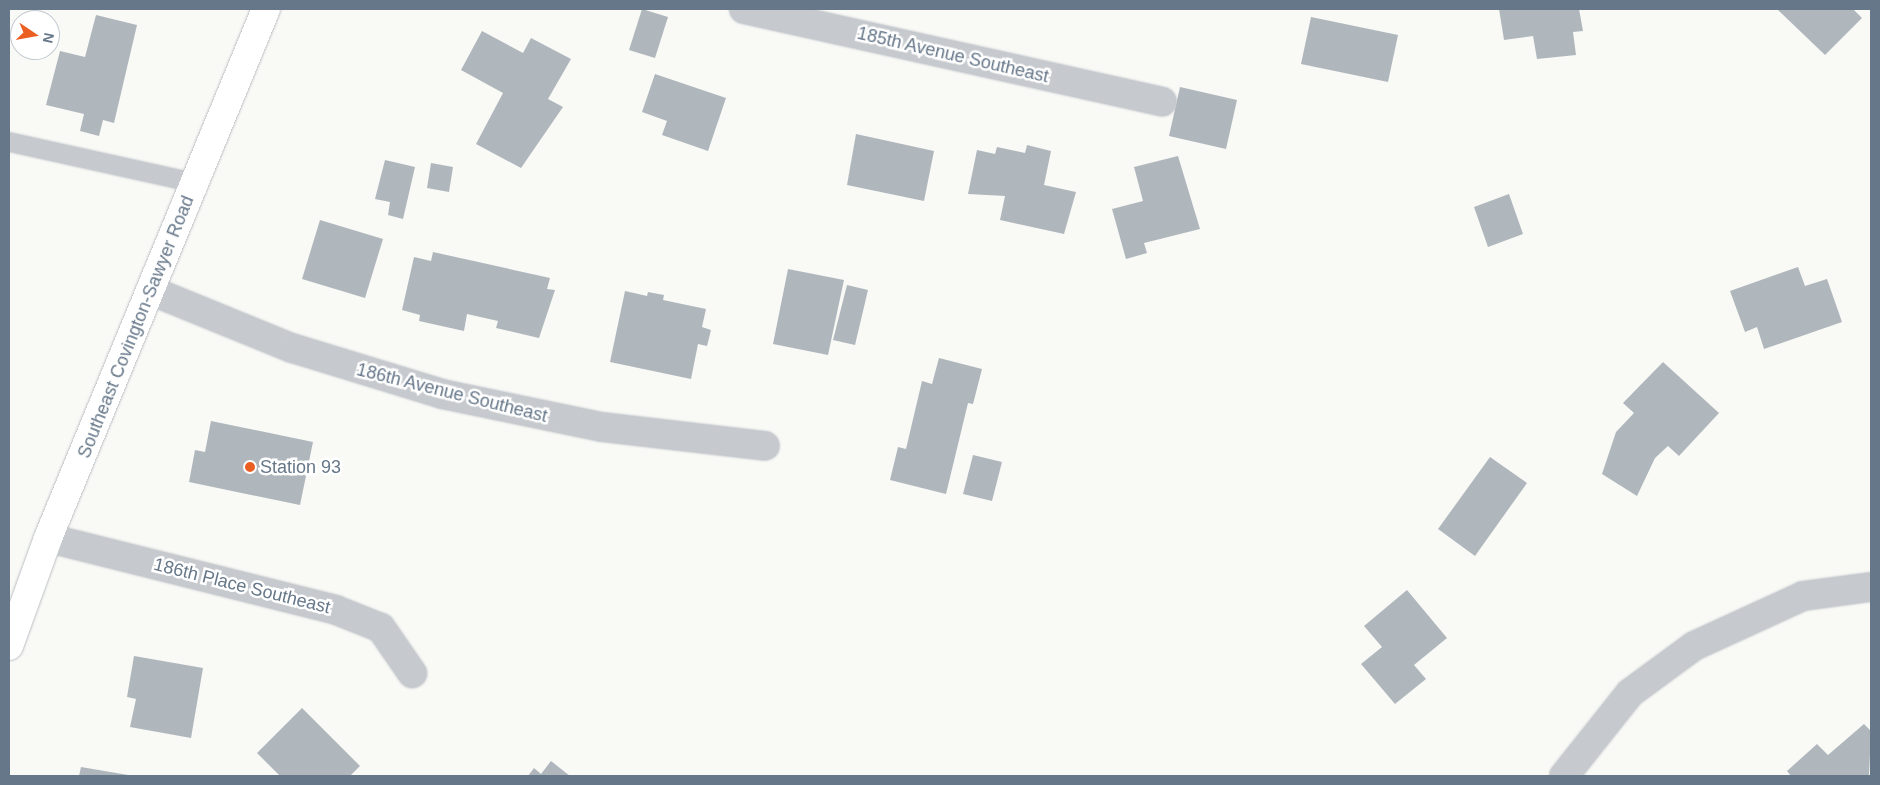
<!DOCTYPE html>
<style>
body{margin:0}
#map{position:relative;width:1880px;height:785px;overflow:hidden;background:#f9f9f6;font-family:Arial,sans-serif}
div>[style]{position:absolute}
[style*='--x']{left:calc(var(--x)*1px);top:calc(var(--y)*1px);width:calc(var(--w)*1px);rotate:calc(var(--a)*1deg)}
.building>*{inset:0;background:#afb7bd}
.roads{filter:drop-shadow(0 0 1px #babfc4) drop-shadow(0 0 1px #babfc4)}
.lane>*{height:18px;margin:-9px;padding:0 9px;transform-origin:9px;border-radius:9px;background:#c6cace}
.street>*{height:28px;margin:-14px;padding:0 14px;transform-origin:14px;border-radius:14px;background:#c6cace}
.secondary>*{height:28px;margin:-14px;padding:0 14px;transform-origin:14px;border-radius:14px;background:#fff}
.dots>*{width:14px;height:14px;translate:-50% -50%;box-sizing:border-box;border:2px solid #fff;border-radius:50%}
span{translate:-50% -50%;white-space:nowrap;text-align:center;line-height:1.15;-webkit-text-stroke:5px #fff;paint-order:stroke}
.street-label{font-size:18px;color:#667789}
.poi-label{font-size:18px;color:#667789}
.left{translate:0 -50%;text-align:left}
.frame{position:absolute;inset:0;border:10px solid #667789;pointer-events:none}
.north{position:absolute;left:10px;top:10px;width:50px;height:50px;box-sizing:border-box;background:#fff;border:1px solid #c2c9d0;border-radius:50%;rotate:102deg;font-size:14px;font-weight:700;line-height:20px;text-align:center;color:#667789}
.north::after{content:'';display:block;margin:auto;width:18px;height:22px;background:#ec5f23;clip-path:polygon(50% 0,100% 100%,50% 72%,0 100%)}
</style>
<div id="map">
<div class="building">
<i style="clip-path:polygon(642px 9px,668px 17px,655px 58px,629px 50px)"></i>
<i style="clip-path:polygon(1499px 9px,1579px 9px,1583px 31px,1573px 32px,1576px 55px,1537px 59px,1533px 36px,1504px 40px)"></i>
<i style="clip-path:polygon(1777px 9px,1853px 9px,1862px 18px,1825px 55px)"></i>
<i style="clip-path:polygon(96px 15px,137px 25px,114px 123px,103px 120px,99px 136px,80px 131px,84px 114px,46px 105px,60px 51px,85px 57px)"></i>
<i style="clip-path:polygon(1311px 17px,1398px 35px,1388px 82px,1301px 64px)"></i>
<i style="clip-path:polygon(482px 31px,523px 53px,531px 38px,571px 59px,548px 99px,563px 107px,521px 168px,476px 144px,503px 93px,461px 70px)"></i>
<i style="clip-path:polygon(655px 74px,726px 98px,708px 151px,662px 135px,667px 121px,642px 112px)"></i>
<i style="clip-path:polygon(1180px 87px,1237px 100px,1226px 149px,1169px 136px)"></i>
<i style="clip-path:polygon(856px 134px,934px 151px,924px 201px,847px 185px)"></i>
<i style="clip-path:polygon(1027px 145px,1051px 151px,1044px 185px,1076px 192px,1064px 234px,1000px 220px,1005px 196px,968px 194px,977px 150px,995px 154px,997px 147px,1025px 153px)"></i>
<i style="clip-path:polygon(1178px 156px,1200px 229px,1144px 243px,1147px 253px,1126px 259px,1112px 209px,1143px 201px,1134px 167px)"></i>
<i style="clip-path:polygon(385px 160px,415px 167px,403px 219px,388px 215px,390px 202px,375px 199px)"></i>
<i style="clip-path:polygon(431px 163px,453px 167px,449px 192px,427px 188px)"></i>
<i style="clip-path:polygon(1509px 194px,1523px 234px,1488px 247px,1474px 207px)"></i>
<i style="clip-path:polygon(320px 220px,383px 239px,365px 298px,302px 279px)"></i>
<i style="clip-path:polygon(433px 252px,550px 278px,547px 289px,555px 290px,539px 338px,496px 328px,498px 321px,467px 314px,464px 331px,419px 321px,420px 315px,402px 310px,414px 257px,431px 261px)"></i>
<i style="clip-path:polygon(1798px 267px,1805px 286px,1827px 279px,1842px 322px,1764px 349px,1757px 327px,1745px 332px,1730px 291px)"></i>
<i style="clip-path:polygon(788px 269px,844px 280px,828px 355px,773px 344px)"></i>
<i style="clip-path:polygon(847px 285px,868px 290px,855px 345px,833px 340px)"></i>
<i style="clip-path:polygon(625px 291px,647px 296px,648px 292px,664px 295px,663px 300px,706px 309px,702px 327px,711px 330px,707px 346px,698px 344px,691px 379px,610px 362px)"></i>
<i style="clip-path:polygon(939px 358px,982px 369px,973px 404px,968px 403px,946px 494px,890px 480px,898px 447px,906px 449px,922px 381px,932px 384px)"></i>
<i style="clip-path:polygon(1663px 362px,1719px 413px,1679px 456px,1668px 446px,1655px 458px,1637px 496px,1602px 474px,1616px 432px,1634px 413px,1623px 403px)"></i>
<i style="clip-path:polygon(211px 421px,313px 442px,300px 505px,189px 482px,195px 450px,205px 452px)"></i>
<i style="clip-path:polygon(973px 455px,1002px 462px,992px 501px,963px 494px)"></i>
<i style="clip-path:polygon(1490px 457px,1527px 483px,1475px 556px,1438px 529px)"></i>
<i style="clip-path:polygon(1407px 590px,1447px 638px,1414px 665px,1426px 679px,1395px 704px,1361px 664px,1382px 647px,1364px 626px)"></i>
<i style="clip-path:polygon(134px 656px,203px 668px,191px 738px,130px 727px,136px 699px,127px 697px)"></i>
<i style="clip-path:polygon(302px 708px,360px 766px,350px 776px,280px 776px,257px 753px)"></i>
<i style="clip-path:polygon(1864px 724px,1871px 731px,1869px 776px,1791px 776px,1787px 771px,1817px 744px,1828px 755px)"></i>
<i style="clip-path:polygon(551px 761px,570px 776px,528px 776px,534px 768px,541px 774px)"></i>
<i style="clip-path:polygon(81px 767px,128px 775px,127px 776px,79px 776px)"></i>
</div>
<div class="roads">
<div class="lane">
<i style="--x:9;--y:142;--w:190;--a:12.4"></i>
</div>
<div class="street">
<i style="--x:744;--y:9;--w:428;--a:12.5"></i>
<i style="--x:152;--y:291;--w:151;--a:22.2"></i>
<i style="--x:292;--y:348;--w:157;--a:17"></i>
<i style="--x:442;--y:394;--w:163;--a:11.7"></i>
<i style="--x:602;--y:427;--w:164;--a:6.6"></i>
<i style="--x:48;--y:538;--w:297;--a:14"></i>
<i style="--x:336;--y:610;--w:48;--a:21.8"></i>
<i style="--x:381;--y:628;--w:55;--a:55.4"></i>
<i style="--x:1564;--y:776;--w:106;--a:-51.5"></i>
<i style="--x:1630;--y:693;--w:79;--a:-36.3"></i>
<i style="--x:1694;--y:646;--w:120;--a:-24.6"></i>
<i style="--x:1803;--y:596;--w:69;--a:-7.5"></i>
</div>
<div class="secondary">
<i style="--x:9;--y:646;--w:115;--a:-70.1"></i>
<i style="--x:48;--y:538;--w:572;--a:-67.6"></i>
</div>
</div>
<div class="dots">
<i style="left:250px;top:467px;background:#ec5f23"></i>
</div>
<div class="street-label">
<span style="left:953px;top:55px;rotate:13deg">185th Avenue Southeast</span>
<span style="left:136px;top:327px;rotate:-68deg">Southeast Covington-Sawyer Road</span>
<span style="left:452px;top:393px;rotate:14deg">186th Avenue Southeast</span>
<span style="left:242px;top:586px;rotate:14deg">186th Place Southeast</span>
</div>
<div class="poi-label">
<span class="left" style="left:260px;top:467px">Station 93</span>
</div>
<div class="frame"></div>
<div class="north">N</div>
</div>
